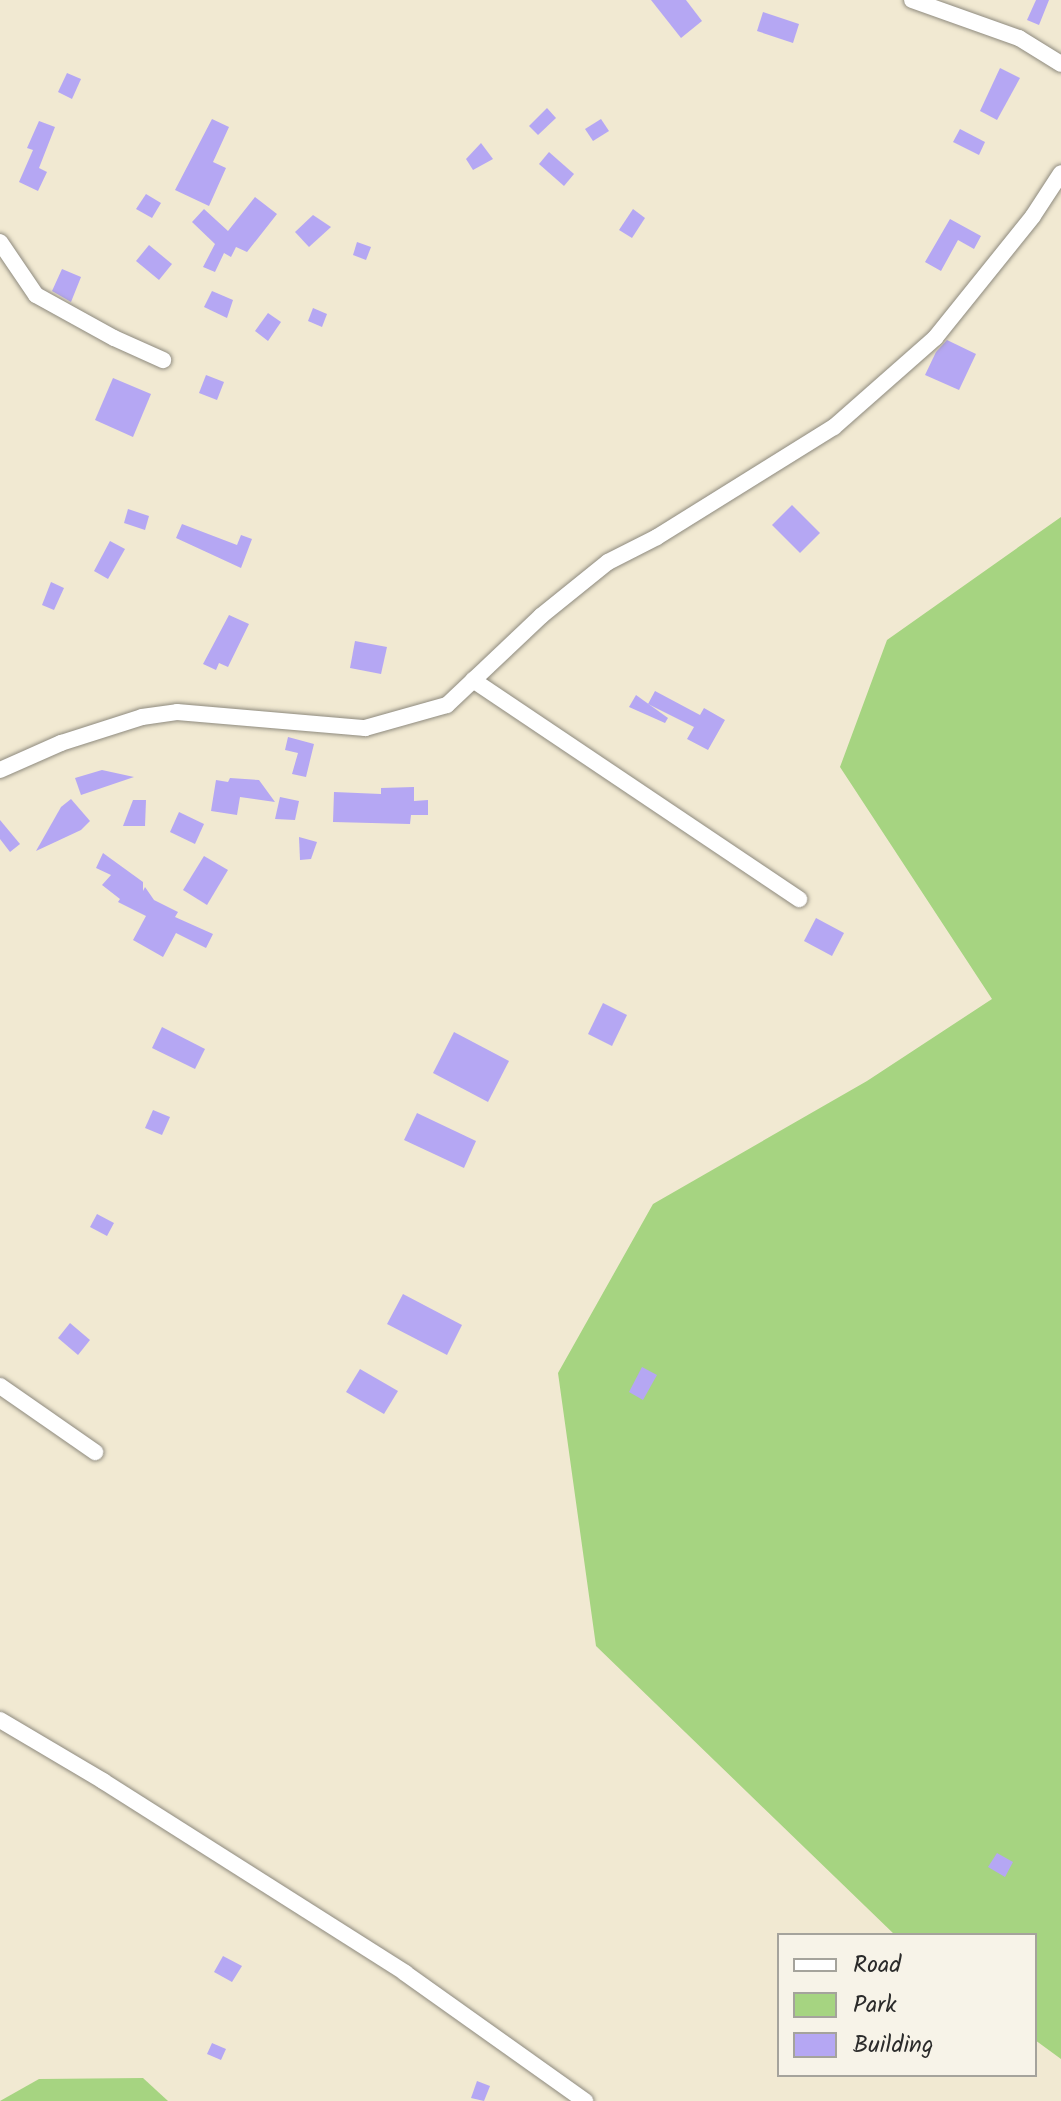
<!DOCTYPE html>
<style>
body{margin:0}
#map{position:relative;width:1061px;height:2101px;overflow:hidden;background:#f1e9d2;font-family:Kalam,sans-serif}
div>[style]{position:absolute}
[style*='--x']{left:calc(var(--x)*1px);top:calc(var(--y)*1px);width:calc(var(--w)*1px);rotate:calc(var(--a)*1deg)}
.green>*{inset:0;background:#a6d481}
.building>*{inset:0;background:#b5a7f3}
.roads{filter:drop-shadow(0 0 2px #8e8a7e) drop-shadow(0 0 2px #8e8a7e)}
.minor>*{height:16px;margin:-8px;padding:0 8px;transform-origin:8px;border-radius:8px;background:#fff}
span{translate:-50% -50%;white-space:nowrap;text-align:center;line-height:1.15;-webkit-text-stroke:6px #f7f3e8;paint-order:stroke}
.legend{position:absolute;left:777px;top:1933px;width:260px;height:144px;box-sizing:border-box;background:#f7f3e8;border:2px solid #a5a39c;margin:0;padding:10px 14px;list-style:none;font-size:24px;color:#2b2b2b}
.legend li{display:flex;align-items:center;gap:16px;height:40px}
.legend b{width:40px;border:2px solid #a5a39c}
</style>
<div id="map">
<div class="green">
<i style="clip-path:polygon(1061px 517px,1061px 2059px,1035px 2040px,1035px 1935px,895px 1935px,596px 1646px,558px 1373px,653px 1204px,867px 1081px,992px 999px,840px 767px,887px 640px)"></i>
<i style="clip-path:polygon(143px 2078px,168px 2101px,0 2101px,39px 2079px)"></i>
</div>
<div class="building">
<i style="clip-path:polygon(651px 0,686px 0,702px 21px,681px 38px)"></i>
<i style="clip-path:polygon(1036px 0,1049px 0,1039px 25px,1027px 20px)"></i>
<i style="clip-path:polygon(763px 12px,799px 24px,793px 43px,757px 31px)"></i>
<i style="clip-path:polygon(1000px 68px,1020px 78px,997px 120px,980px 111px)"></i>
<i style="clip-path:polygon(67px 73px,81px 79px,72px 99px,58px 92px)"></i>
<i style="clip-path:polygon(547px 108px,556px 118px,538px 135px,529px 126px)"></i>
<i style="clip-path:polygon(212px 119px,229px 127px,213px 162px,226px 168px,209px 206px,175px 190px)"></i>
<i style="clip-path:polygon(601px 119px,609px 131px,593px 141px,585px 129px)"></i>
<i style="clip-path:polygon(39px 121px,55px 127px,39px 168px,47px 172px,38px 191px,19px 182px,33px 150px,27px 148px)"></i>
<i style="clip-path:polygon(960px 129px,985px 142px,979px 155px,953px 142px)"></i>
<i style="clip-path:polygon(481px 143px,493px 159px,473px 170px,466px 159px)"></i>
<i style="clip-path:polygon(549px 152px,574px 174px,564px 186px,539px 164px)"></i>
<i style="clip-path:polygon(146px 194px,161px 203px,152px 218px,136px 209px)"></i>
<i style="clip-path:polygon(255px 197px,277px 214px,247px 252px,236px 247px,231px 257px,224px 253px,215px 272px,203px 267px,215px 244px,192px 222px,204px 209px,228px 231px)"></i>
<i style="clip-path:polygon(633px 209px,645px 218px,632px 238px,619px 230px)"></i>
<i style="clip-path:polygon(313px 215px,331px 227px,309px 247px,295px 232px)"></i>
<i style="clip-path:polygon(950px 219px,981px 236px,974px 249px,958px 240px,941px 271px,925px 262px)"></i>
<i style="clip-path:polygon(357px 242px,371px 247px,366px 260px,353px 255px)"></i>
<i style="clip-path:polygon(149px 245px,172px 264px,159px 280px,136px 261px)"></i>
<i style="clip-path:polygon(62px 269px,81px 277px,71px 302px,52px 291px)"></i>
<i style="clip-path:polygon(212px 291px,233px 300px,227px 318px,204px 307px)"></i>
<i style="clip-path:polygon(313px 308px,327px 314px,322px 327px,308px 321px)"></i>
<i style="clip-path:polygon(268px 313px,281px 322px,268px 341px,255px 331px)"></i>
<i style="clip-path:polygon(947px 340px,976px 354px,959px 390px,925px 375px,936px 352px)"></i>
<i style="clip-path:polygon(206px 375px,224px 382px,217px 400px,199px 393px)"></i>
<i style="clip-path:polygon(113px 378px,151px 394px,133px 437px,95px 420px)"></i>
<i style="clip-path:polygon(792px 505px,820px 533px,800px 553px,772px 525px)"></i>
<i style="clip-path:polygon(128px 509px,149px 516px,145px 530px,124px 523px)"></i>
<i style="clip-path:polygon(182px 524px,237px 545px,241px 535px,252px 539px,241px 568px,176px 538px)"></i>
<i style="clip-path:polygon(110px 541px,125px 549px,108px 579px,94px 571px)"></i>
<i style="clip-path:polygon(51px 582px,64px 588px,54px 610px,42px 605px)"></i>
<i style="clip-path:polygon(229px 615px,249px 624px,228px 667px,219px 663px,216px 670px,203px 664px)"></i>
<i style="clip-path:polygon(355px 641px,387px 647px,381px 674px,350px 668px)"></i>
<i style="clip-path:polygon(655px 691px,700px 715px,704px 708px,725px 720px,708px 750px,687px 739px,694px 727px,648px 704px)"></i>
<i style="clip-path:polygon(636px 695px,668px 718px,665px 723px,629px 707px)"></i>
<i style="clip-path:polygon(288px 737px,314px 744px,306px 777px,292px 774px,298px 753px,285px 750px)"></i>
<i style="clip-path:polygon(102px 770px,134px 777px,81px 795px,75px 778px)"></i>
<i style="clip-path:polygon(230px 778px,259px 780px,275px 802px,240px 797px,237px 815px,211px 811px,216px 780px,228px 782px)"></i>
<i style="clip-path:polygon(414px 787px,414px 801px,428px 800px,428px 815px,411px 815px,410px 824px,333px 822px,334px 792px,381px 794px,381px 788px)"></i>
<i style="clip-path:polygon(280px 797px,299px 801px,295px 820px,275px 819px)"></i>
<i style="clip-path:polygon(71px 799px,90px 821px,81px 830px,36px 851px,61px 807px)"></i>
<i style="clip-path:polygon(133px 800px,146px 800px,145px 826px,123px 826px)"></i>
<i style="clip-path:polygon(179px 812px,204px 824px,195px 844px,170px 832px)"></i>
<i style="clip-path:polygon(0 820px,20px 844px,10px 852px,0 839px)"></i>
<i style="clip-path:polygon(299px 837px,317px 842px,311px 859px,300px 860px)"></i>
<i style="clip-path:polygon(103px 853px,143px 882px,143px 891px,145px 887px,154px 900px,178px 912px,175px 917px,213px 934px,206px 948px,176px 933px,163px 957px,133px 940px,146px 916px,118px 902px,120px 899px,102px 885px,111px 875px,96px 868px)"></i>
<i style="clip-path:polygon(204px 856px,228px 870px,207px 905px,183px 890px)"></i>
<i style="clip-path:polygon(816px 918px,844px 933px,832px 956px,804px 941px)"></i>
<i style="clip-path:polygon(603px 1003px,627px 1015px,612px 1046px,588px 1034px)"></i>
<i style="clip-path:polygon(162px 1027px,205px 1049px,195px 1069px,152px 1048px)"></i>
<i style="clip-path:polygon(454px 1032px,509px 1061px,488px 1102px,433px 1073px)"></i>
<i style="clip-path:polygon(153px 1110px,170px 1117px,162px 1135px,145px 1128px)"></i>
<i style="clip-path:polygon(417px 1113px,476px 1141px,464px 1168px,404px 1140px)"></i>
<i style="clip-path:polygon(97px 1214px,114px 1223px,107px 1236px,90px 1227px)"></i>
<i style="clip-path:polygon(403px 1294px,462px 1325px,447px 1355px,387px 1324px)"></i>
<i style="clip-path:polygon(70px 1323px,90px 1340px,78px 1355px,58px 1338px)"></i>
<i style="clip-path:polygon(642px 1367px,657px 1375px,643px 1400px,629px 1392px)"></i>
<i style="clip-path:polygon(360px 1369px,398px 1391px,384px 1414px,346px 1392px)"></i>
<i style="clip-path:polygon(997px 1853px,1013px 1862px,1005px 1877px,988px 1867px)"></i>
<i style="clip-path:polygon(223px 1956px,242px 1966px,232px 1982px,214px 1972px)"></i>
<i style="clip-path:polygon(212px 2043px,226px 2049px,221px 2060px,207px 2054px)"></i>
<i style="clip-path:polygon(477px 2081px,490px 2086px,484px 2101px,471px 2098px)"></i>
</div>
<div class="roads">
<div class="minor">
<i style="--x:912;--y:0;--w:114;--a:19.6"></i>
<i style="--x:1019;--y:38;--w:49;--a:31.8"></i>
<i style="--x:0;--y:242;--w:64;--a:55.8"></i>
<i style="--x:36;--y:295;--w:89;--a:28.9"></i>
<i style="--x:114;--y:338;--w:54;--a:24.2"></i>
<i style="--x:473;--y:680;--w:393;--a:33.9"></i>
<i style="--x:0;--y:770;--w:67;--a:-23.9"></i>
<i style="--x:61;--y:743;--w:85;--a:-17.8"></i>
<i style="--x:142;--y:717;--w:35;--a:-8"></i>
<i style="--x:177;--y:712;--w:189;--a:4.9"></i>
<i style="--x:365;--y:728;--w:85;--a:-15.7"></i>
<i style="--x:447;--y:705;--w:129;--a:-43.4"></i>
<i style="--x:541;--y:616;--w:86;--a:-38.9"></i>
<i style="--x:608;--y:562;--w:55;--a:-27"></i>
<i style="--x:657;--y:537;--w:208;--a:-31.9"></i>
<i style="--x:834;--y:427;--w:135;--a:-41.4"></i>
<i style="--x:935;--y:338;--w:156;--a:-51.2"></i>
<i style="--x:1033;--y:216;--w:51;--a:-56.9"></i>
<i style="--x:0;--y:1386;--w:116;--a:34.8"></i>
<i style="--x:0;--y:1720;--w:120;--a:30.6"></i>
<i style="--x:103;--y:1781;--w:358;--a:32.4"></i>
<i style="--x:405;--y:1973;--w:221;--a:35.4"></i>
</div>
</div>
<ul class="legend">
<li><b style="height:10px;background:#fff"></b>Road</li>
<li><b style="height:22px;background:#a6d481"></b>Park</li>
<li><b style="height:22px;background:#b5a7f3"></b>Building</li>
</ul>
</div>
